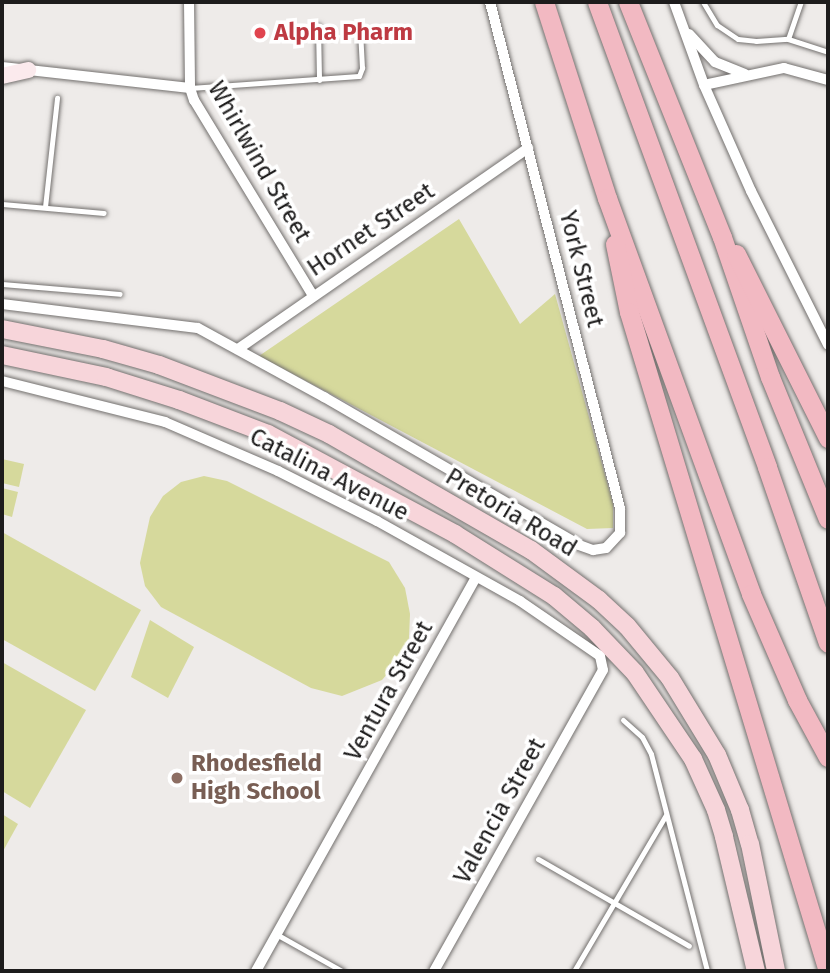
<!DOCTYPE html>
<style>
body{margin:0}
#map{position:relative;width:830px;height:973px;overflow:hidden;background:#eeebe9;font-family:"Fira Sans",sans-serif}
div>[style]{position:absolute}
[style*='--x']{left:calc(var(--x)*1px);top:calc(var(--y)*1px);width:calc(var(--w)*1px);rotate:calc(var(--a)*1deg)}
.green>*{inset:0;background:#d6d99c}
.roads{filter:drop-shadow(0 0 2px #73706e) drop-shadow(0 0 2px #73706e)}
.lane>*{height:5px;margin:-2.5px;padding:0 2.5px;transform-origin:2.5px;border-radius:2.5px;background:#fff}
.street>*{height:10px;margin:-5px;padding:0 5px;transform-origin:5px;border-radius:5px;background:#fff}
.secondary>*{height:16px;margin:-8px;padding:0 8px;transform-origin:8px;border-radius:8px;background:#fbeaed}
.primary>*{height:18px;margin:-9px;padding:0 9px;transform-origin:9px;border-radius:9px;background:#f7d5da}
.highway>*{height:19px;margin:-9.5px;padding:0 9.5px;transform-origin:9.5px;border-radius:9.5px;background:#f2b9c2}
.dots>*{width:19px;height:19px;translate:-50% -50%;box-sizing:border-box;border:4px solid #fff;border-radius:50%}
span{translate:-50% -50%;white-space:nowrap;text-align:center;line-height:1.15;-webkit-text-stroke:7px #fff;paint-order:stroke}
.health-label{font-size:24px;color:#be3a42;font-weight:700}
.left{translate:0 -50%;text-align:left}
.street-label{font-size:24px;color:#1d1c1c}
.education-label{font-size:24px;color:#785e54;font-weight:700}
.frame{position:absolute;inset:0;border:4px solid #1d1c1c;pointer-events:none}
</style>
<div id="map">
<div class="green">
<i style="clip-path:polygon(459px 219px,520px 324px,555px 294px,613px 504px,613px 528px,587px 529px,259px 356px)"></i>
<i style="clip-path:polygon(2px 459px,24px 464px,19px 487px,2px 483px)"></i>
<i style="clip-path:polygon(204px 476px,227px 481px,389px 562px,405px 588px,410px 614px,409px 638px,401px 658px,382px 680px,342px 696px,311px 688px,161px 607px,145px 586px,140px 563px,150px 517px,163px 496px,181px 482px)"></i>
<i style="clip-path:polygon(2px 488px,18px 492px,12px 517px,2px 514px)"></i>
<i style="clip-path:polygon(2px 532px,141px 610px,95px 691px,2px 639px)"></i>
<i style="clip-path:polygon(150px 620px,194px 647px,168px 698px,131px 677px)"></i>
<i style="clip-path:polygon(2px 662px,86px 710px,30px 808px,2px 791px)"></i>
<i style="clip-path:polygon(2px 814px,18px 824px,2px 853px)"></i>
</div>
<div class="roads">
<div class="lane">
<i style="--x:703;--y:2;--w:27;--a:59"></i>
<i style="--x:717;--y:25;--w:25;--a:34"></i>
<i style="--x:738;--y:39;--w:18;--a:6"></i>
<i style="--x:756;--y:41;--w:32;--a:-4"></i>
<i style="--x:788;--y:39;--w:42;--a:18"></i>
<i style="--x:318;--y:26;--w:54;--a:88.9"></i>
<i style="--x:788;--y:39;--w:39;--a:-71"></i>
<i style="--x:190;--y:88;--w:169;--a:-4.1"></i>
<i style="--x:359;--y:76;--w:9;--a:-69"></i>
<i style="--x:362;--y:68;--w:35;--a:-93"></i>
<i style="--x:2;--y:204;--w:102;--a:5"></i>
<i style="--x:45;--y:207;--w:110;--a:-83.7"></i>
<i style="--x:2;--y:284;--w:118;--a:4.8"></i>
<i style="--x:623;--y:720;--w:25;--a:42"></i>
<i style="--x:642;--y:737;--w:19;--a:62"></i>
<i style="--x:651;--y:754;--w:224;--a:75.5"></i>
<i style="--x:538;--y:859;--w:174;--a:29.9"></i>
<i style="--x:276;--y:934;--w:76;--a:29.3"></i>
<i style="--x:574;--y:971;--w:181;--a:-59.5"></i>
</div>
<div class="street">
<i style="--x:189;--y:2;--w:86;--a:89.3"></i>
<i style="--x:190;--y:88;--w:13;--a:72"></i>
<i style="--x:194;--y:100;--w:229;--a:58.7"></i>
<i style="--x:674;--y:2;--w:88;--a:70.1"></i>
<i style="--x:704;--y:85;--w:116;--a:66.1"></i>
<i style="--x:751;--y:191;--w:172;--a:63.4"></i>
<i style="--x:689;--y:34;--w:38;--a:47"></i>
<i style="--x:715;--y:62;--w:32;--a:22"></i>
<i style="--x:2;--y:67;--w:189;--a:6.4"></i>
<i style="--x:704;--y:85;--w:82;--a:-12"></i>
<i style="--x:784;--y:68;--w:46;--a:15.3"></i>
<i style="--x:2;--y:304;--w:197;--a:7"></i>
<i style="--x:198;--y:328;--w:144;--a:28.7"></i>
<i style="--x:324;--y:397;--w:295;--a:30.1"></i>
<i style="--x:579;--y:545;--w:15;--a:20"></i>
<i style="--x:593;--y:550;--w:13;--a:-9"></i>
<i style="--x:606;--y:548;--w:21;--a:-47"></i>
<i style="--x:620;--y:533;--w:25;--a:-90"></i>
<i style="--x:620;--y:508;--w:522;--a:-104.41"></i>
<i style="--x:238;--y:349;--w:353;--a:-34.7"></i>
<i style="--x:2;--y:381;--w:168;--a:14.1"></i>
<i style="--x:165;--y:422;--w:123;--a:23.4"></i>
<i style="--x:278;--y:471;--w:111;--a:26.8"></i>
<i style="--x:377;--y:521;--w:164;--a:29.2"></i>
<i style="--x:520;--y:601;--w:97;--a:34.5"></i>
<i style="--x:600;--y:656;--w:14;--a:78"></i>
<i style="--x:603;--y:670;--w:345;--a:119.3"></i>
<i style="--x:256;--y:971;--w:450;--a:-60.8"></i>
</div>
<div class="secondary">
<i style="--x:2;--y:76;--w:27;--a:-13"></i>
</div>
<div class="primary">
<i style="--x:2;--y:329;--w:103;--a:11.2"></i>
<i style="--x:103;--y:349;--w:58;--a:15.9"></i>
<i style="--x:159;--y:365;--w:129;--a:20.8"></i>
<i style="--x:280;--y:411;--w:54;--a:25.1"></i>
<i style="--x:329;--y:434;--w:233;--a:29.9"></i>
<i style="--x:531;--y:550;--w:84;--a:36.3"></i>
<i style="--x:599;--y:600;--w:38;--a:43"></i>
<i style="--x:627;--y:626;--w:67;--a:50.4"></i>
<i style="--x:670;--y:678;--w:90;--a:58.6"></i>
<i style="--x:717;--y:755;--w:60;--a:67.3"></i>
<i style="--x:740;--y:810;--w:35;--a:74"></i>
<i style="--x:750;--y:844;--w:130;--a:78.4"></i>
<i style="--x:2;--y:355;--w:106;--a:11.9"></i>
<i style="--x:106;--y:377;--w:77;--a:17.5"></i>
<i style="--x:179;--y:400;--w:95;--a:20.9"></i>
<i style="--x:268;--y:434;--w:212;--a:28.1"></i>
<i style="--x:455;--y:534;--w:117;--a:32.1"></i>
<i style="--x:554;--y:596;--w:50;--a:40.1"></i>
<i style="--x:592;--y:628;--w:62;--a:46.3"></i>
<i style="--x:635;--y:673;--w:104;--a:56"></i>
<i style="--x:693;--y:759;--w:56;--a:65.7"></i>
<i style="--x:716;--y:810;--w:28;--a:73"></i>
<i style="--x:724;--y:837;--w:138;--a:76.6"></i>
</div>
<div class="highway">
<i style="--x:544;--y:2;--w:206;--a:72.2"></i>
<i style="--x:607;--y:198;--w:421;--a:70"></i>
<i style="--x:751;--y:594;--w:116;--a:66.5"></i>
<i style="--x:797;--y:700;--w:65;--a:61.5"></i>
<i style="--x:597;--y:2;--w:495;--a:69.9"></i>
<i style="--x:767;--y:467;--w:186;--a:70.9"></i>
<i style="--x:628;--y:2;--w:253;--a:68.2"></i>
<i style="--x:722;--y:237;--w:148;--a:71.1"></i>
<i style="--x:770;--y:377;--w:153;--a:67.8"></i>
<i style="--x:615;--y:244;--w:69;--a:78.4"></i>
<i style="--x:629;--y:312;--w:688;--a:73.2"></i>
<i style="--x:736;--y:254;--w:206;--a:63.4"></i>
</div>
</div>
<div class="dots">
<i style="left:260px;top:33px;background:#e0444e"></i>
<i style="left:177px;top:778px;background:#8d6e63"></i>
</div>
<div class="health-label">
<span class="left" style="left:274px;top:33px">Alpha Pharm</span>
</div>
<div class="street-label">
<span style="left:259px;top:162px;rotate:60deg">Whirlwind Street</span>
<span style="left:371px;top:230px;rotate:-34deg">Hornet Street</span>
<span style="left:581px;top:269px;rotate:76deg">York Street</span>
<span style="left:329px;top:475px;rotate:27deg">Catalina Avenue</span>
<span style="left:511px;top:513px;rotate:31deg">Pretoria Road</span>
<span style="left:389px;top:691px;rotate:-61deg">Ventura Street</span>
<span style="left:500px;top:811px;rotate:-61deg">Valencia Street</span>
</div>
<div class="education-label">
<span class="left" style="left:191px;top:778px">Rhodesfield<br>High School</span>
</div>
<div class="frame"></div>
</div>
